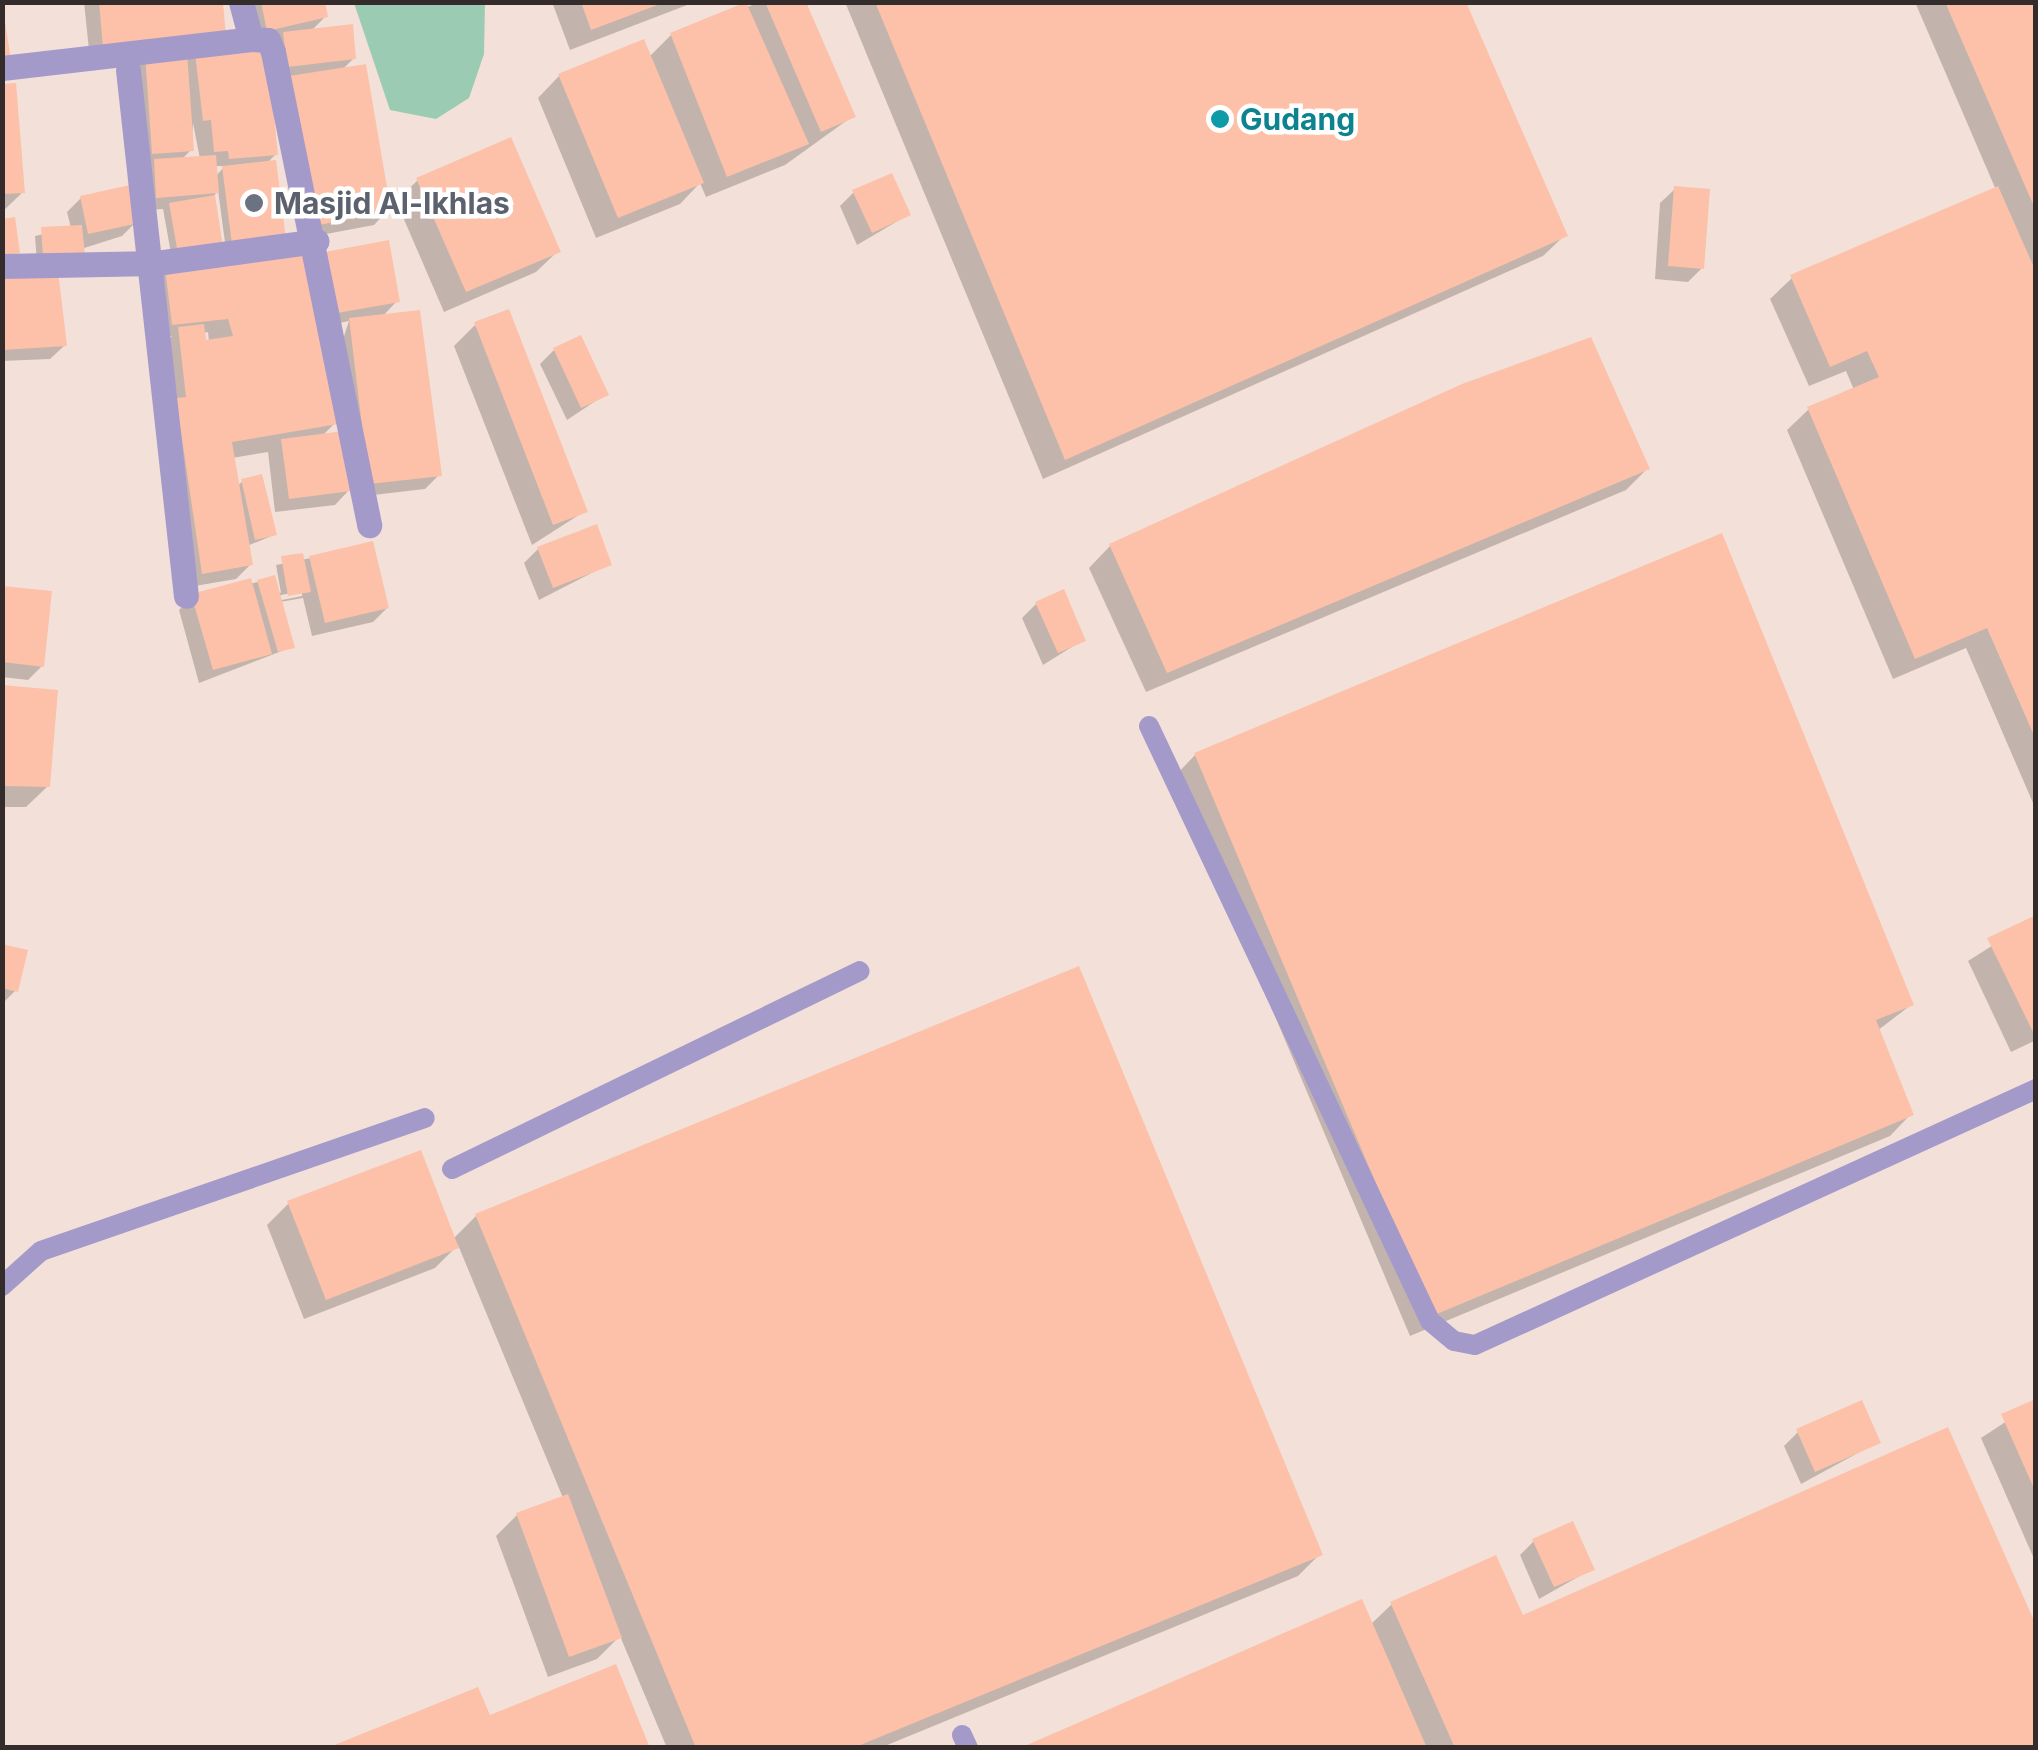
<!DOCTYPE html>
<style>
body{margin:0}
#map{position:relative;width:2038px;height:1750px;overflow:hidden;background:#f3e1d9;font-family:Inter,sans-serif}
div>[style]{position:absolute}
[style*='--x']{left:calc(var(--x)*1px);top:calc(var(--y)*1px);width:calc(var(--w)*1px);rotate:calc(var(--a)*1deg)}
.green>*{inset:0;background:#9bcbb3}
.shadow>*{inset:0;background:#0003}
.building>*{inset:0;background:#fcc1a8}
.service>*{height:20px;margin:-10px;padding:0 10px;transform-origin:10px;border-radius:10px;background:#a49aca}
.minor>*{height:25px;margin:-12.5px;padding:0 12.5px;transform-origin:12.5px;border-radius:12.5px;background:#a49aca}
.dots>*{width:28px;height:28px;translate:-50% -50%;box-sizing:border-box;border:5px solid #fff;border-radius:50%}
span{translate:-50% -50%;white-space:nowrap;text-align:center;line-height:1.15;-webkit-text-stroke:9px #fff;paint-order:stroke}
.culture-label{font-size:30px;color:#0d838f;font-weight:700}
.left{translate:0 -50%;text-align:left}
.worship-label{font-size:30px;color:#5b616d;font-weight:700}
.frame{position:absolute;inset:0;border:5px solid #332c2a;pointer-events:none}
</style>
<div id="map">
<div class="green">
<i style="clip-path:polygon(354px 3px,485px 3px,484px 54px,469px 98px,436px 119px,390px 110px)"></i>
</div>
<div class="shadow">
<i style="clip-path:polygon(evenodd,84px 2px,221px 2px,224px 35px,276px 154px,266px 164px,283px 238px,226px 250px,218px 190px,172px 259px,163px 209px,143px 210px,132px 71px,90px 60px,84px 2px,193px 123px,200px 159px,181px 160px,191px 150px,193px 123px,84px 2px,214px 166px,225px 166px,215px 177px,214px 166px)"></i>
<i style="clip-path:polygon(244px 2px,322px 2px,325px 17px,311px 31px,354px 58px,341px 71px,388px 210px,374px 225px,305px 238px,270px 48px,281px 37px,264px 36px)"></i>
<i style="clip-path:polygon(552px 2px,695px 2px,570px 50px)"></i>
<i style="clip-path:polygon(761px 2px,803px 2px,853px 116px,785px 165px,706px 197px,700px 183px,680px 204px,596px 238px,538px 98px,559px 76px,649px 57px,671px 35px)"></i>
<i style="clip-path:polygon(845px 2px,1463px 2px,1565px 235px,1543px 256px,1043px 479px)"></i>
<i style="clip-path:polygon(1915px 2px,2036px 2px,2036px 810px,1966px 648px,1893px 679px,1787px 430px,1809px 409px,1854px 390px,1846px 371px,1809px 386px,1770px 299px,1792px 278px,1996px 190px)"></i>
<i style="clip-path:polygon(2px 87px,23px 192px,2px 212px)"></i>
<i style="clip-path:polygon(418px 180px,558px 251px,536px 272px,444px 312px,396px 201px)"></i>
<i style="clip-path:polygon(1675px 189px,1702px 268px,1688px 282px,1655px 279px,1660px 203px)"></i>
<i style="clip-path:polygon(854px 192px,908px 215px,857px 245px,840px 206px)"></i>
<i style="clip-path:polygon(81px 198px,136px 222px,122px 236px,37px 263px,35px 236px,71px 228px,67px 212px)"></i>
<i style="clip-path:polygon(evenodd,166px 271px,397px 301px,382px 317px,439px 475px,425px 489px,356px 497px,338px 354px,349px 321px,319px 327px,335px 423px,322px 436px,349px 490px,335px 505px,275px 512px,268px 452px,232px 458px,237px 486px,243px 481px,274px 535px,247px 546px,250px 565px,236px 579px,189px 587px,165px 343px,172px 336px,158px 338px,152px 285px,166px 271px,208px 332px,209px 342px,204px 343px,203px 333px,208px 332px)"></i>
<i style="clip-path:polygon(2px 277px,64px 346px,50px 359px,2px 361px)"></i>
<i style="clip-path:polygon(475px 325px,585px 511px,532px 545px,454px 346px)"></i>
<i style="clip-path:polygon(1590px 340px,1647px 469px,1626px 490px,1146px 692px,1089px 568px,1110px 546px)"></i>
<i style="clip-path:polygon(554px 350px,606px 394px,567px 420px,540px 364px)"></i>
<i style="clip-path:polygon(538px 549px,609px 564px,539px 600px,524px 563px)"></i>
<i style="clip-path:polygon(evenodd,311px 558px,387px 608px,373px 622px,312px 636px,303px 598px,280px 602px,292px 647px,199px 683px,179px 610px,193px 596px,258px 582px,281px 593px,276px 565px,311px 558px,302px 591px,302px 596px,277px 601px,276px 596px,302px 591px)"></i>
<i style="clip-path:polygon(2px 589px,42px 666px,28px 680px,2px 677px)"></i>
<i style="clip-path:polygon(1036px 604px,1083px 640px,1043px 665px,1022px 618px)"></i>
<i style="clip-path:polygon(2px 692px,48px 786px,26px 807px,2px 807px)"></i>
<i style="clip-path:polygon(1195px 755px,1911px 1005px,1877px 1031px,1911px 1114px,1890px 1136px,1410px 1336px,1174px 777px)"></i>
<i style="clip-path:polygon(2036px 918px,2036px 1040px,2011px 1052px,1968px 961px)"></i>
<i style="clip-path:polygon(2px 946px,15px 991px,2px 1004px)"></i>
<i style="clip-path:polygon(289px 1203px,453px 1239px,476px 1216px,1320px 1554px,1298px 1576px,880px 1748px,667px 1748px,620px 1636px,597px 1659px,548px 1677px,496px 1536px,517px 1515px,563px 1498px,458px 1245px,435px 1268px,304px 1319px,267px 1225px)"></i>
<i style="clip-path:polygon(2036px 1402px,2036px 1561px,2035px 1561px,1981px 1438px)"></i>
<i style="clip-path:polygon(1798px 1432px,1878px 1442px,1801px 1484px,1784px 1446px)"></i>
<i style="clip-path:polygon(1534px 1541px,1592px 1569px,1539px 1599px,1520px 1555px)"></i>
<i style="clip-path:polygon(1392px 1604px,1522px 1618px,2036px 1748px,1027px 1748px,1370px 1625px)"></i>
</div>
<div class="building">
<i style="clip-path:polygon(2px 2px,11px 60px,2px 61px)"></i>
<i style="clip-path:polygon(99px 2px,223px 2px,226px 36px,103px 47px)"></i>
<i style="clip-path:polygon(261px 2px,325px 2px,328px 17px,267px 31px)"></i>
<i style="clip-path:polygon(581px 2px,663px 2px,663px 3px,591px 30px)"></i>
<i style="clip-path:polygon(746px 2px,809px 144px,727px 177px,670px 33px)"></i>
<i style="clip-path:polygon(765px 2px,806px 2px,856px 117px,821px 132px)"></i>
<i style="clip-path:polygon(875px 2px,1466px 2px,1568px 236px,1065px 460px)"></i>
<i style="clip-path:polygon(1945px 2px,2036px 2px,2036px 211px)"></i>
<i style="clip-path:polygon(353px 24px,356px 59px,287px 67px,283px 32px)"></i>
<i style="clip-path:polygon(644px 39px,704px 183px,618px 218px,558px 74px)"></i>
<i style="clip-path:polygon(267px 45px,278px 155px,229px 159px,228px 151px,214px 152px,211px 120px,203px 121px,195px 53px)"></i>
<i style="clip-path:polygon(187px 52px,194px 151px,152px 154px,145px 54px)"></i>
<i style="clip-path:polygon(366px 64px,391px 211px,319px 225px,289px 76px)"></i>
<i style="clip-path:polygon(16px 83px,25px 193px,2px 194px,2px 84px)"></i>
<i style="clip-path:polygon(511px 137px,561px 252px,466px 292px,416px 178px)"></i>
<i style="clip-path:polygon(216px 155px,219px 193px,156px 198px,154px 159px)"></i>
<i style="clip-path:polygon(276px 160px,286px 239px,232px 245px,222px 166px)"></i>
<i style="clip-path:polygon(892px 173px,911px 215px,872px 233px,852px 190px)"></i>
<i style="clip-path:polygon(130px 185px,139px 223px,88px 234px,80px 196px)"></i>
<i style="clip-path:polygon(1674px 186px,1710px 189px,1704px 269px,1668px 266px)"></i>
<i style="clip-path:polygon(1998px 186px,2036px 272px,2036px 740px,1987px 628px,1915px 659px,1807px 407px,1879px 377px,1867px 351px,1830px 367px,1790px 275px)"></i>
<i style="clip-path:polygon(215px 195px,223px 247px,178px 254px,169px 203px)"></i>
<i style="clip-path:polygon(15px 217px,20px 253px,2px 256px,2px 219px)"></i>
<i style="clip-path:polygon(82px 225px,85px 256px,43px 258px,41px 227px)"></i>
<i style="clip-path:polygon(389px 240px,400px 302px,337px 313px,325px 252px)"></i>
<i style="clip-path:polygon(309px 249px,338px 424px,232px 442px,253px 565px,202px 574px,176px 398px,186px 397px,178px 327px,204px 324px,206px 340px,233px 336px,228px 319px,172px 325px,165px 268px)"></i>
<i style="clip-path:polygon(58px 271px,67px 346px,2px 350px,2px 273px)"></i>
<i style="clip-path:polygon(509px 309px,588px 512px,553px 525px,474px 322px)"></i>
<i style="clip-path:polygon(420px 310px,442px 476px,369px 484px,349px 318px)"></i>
<i style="clip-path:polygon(581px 335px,609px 395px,581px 408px,553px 348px)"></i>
<i style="clip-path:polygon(1591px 337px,1650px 469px,1167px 673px,1109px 544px,1462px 384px)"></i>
<i style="clip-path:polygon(344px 431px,351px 491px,289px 499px,281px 439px)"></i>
<i style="clip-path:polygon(262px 474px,277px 535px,255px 540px,241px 479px)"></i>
<i style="clip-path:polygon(597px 524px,612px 565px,553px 588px,537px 547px)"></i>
<i style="clip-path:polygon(1722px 533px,1914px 1005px,1876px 1020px,1914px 1115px,1432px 1316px,1194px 753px)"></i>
<i style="clip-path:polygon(373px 541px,389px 608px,325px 623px,309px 556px)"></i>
<i style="clip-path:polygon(303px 553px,311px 592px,288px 596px,281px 556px)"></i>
<i style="clip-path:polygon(275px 575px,295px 648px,278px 652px,257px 580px)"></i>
<i style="clip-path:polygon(251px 578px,272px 654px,213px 670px,191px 594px)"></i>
<i style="clip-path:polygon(2px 586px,52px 591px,44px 667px,2px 662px)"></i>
<i style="clip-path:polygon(1064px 589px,1086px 641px,1058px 653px,1035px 602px)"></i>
<i style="clip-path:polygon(2px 685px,58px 690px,50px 787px,2px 786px)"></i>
<i style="clip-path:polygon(2036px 915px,2036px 1031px,2033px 1032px,1987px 938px)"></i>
<i style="clip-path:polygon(2px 944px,28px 950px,18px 992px,2px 988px)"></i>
<i style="clip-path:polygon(1079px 966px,1323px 1555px,853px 1748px,696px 1748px,475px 1214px)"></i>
<i style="clip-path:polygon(421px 1150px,459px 1248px,326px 1300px,287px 1201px)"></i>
<i style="clip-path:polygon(2036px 1399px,2036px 1493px,2001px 1414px)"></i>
<i style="clip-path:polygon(1862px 1400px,1881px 1443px,1815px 1472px,1796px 1429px)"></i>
<i style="clip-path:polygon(1948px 1427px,2036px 1625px,2036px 1748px,1455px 1748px,1390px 1602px,1496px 1555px,1523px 1615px)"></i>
<i style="clip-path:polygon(568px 1494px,622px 1638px,569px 1657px,516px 1513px)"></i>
<i style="clip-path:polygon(1573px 1521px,1595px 1570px,1554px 1587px,1532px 1539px)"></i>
<i style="clip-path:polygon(1362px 1599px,1427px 1748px,1020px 1748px)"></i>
<i style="clip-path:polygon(616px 1664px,650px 1748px,327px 1748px,478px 1687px,490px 1715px)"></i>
</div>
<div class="service">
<i style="--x:1149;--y:726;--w:658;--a:64.72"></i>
<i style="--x:1430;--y:1321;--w:31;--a:40"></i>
<i style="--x:1454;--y:1341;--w:21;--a:11"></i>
<i style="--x:1475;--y:1345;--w:617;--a:-24.53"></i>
<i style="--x:452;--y:1169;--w:453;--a:-25.9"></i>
<i style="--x:2;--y:1286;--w:52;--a:-41.9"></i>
<i style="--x:41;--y:1251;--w:406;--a:-19.1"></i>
<i style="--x:962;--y:1735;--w:14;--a:65"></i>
</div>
<div class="minor">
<i style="--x:241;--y:2;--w:38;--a:75"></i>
<i style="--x:251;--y:39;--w:17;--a:3"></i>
<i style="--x:268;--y:40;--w:13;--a:67"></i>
<i style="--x:273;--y:52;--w:483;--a:78.5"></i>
<i style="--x:2;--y:68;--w:251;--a:-6.6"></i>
<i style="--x:128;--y:70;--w:529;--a:83.71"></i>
<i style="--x:2;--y:266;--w:154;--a:-1.1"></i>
<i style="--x:156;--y:263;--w:162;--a:-7.8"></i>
</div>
<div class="dots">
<i style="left:1220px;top:119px;background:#0f9aa8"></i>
<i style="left:254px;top:203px;background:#6b7280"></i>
</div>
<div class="culture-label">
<span class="left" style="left:1240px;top:119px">Gudang</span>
</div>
<div class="worship-label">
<span class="left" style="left:274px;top:203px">Masjid Al-Ikhlas</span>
</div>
<div class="frame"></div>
</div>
